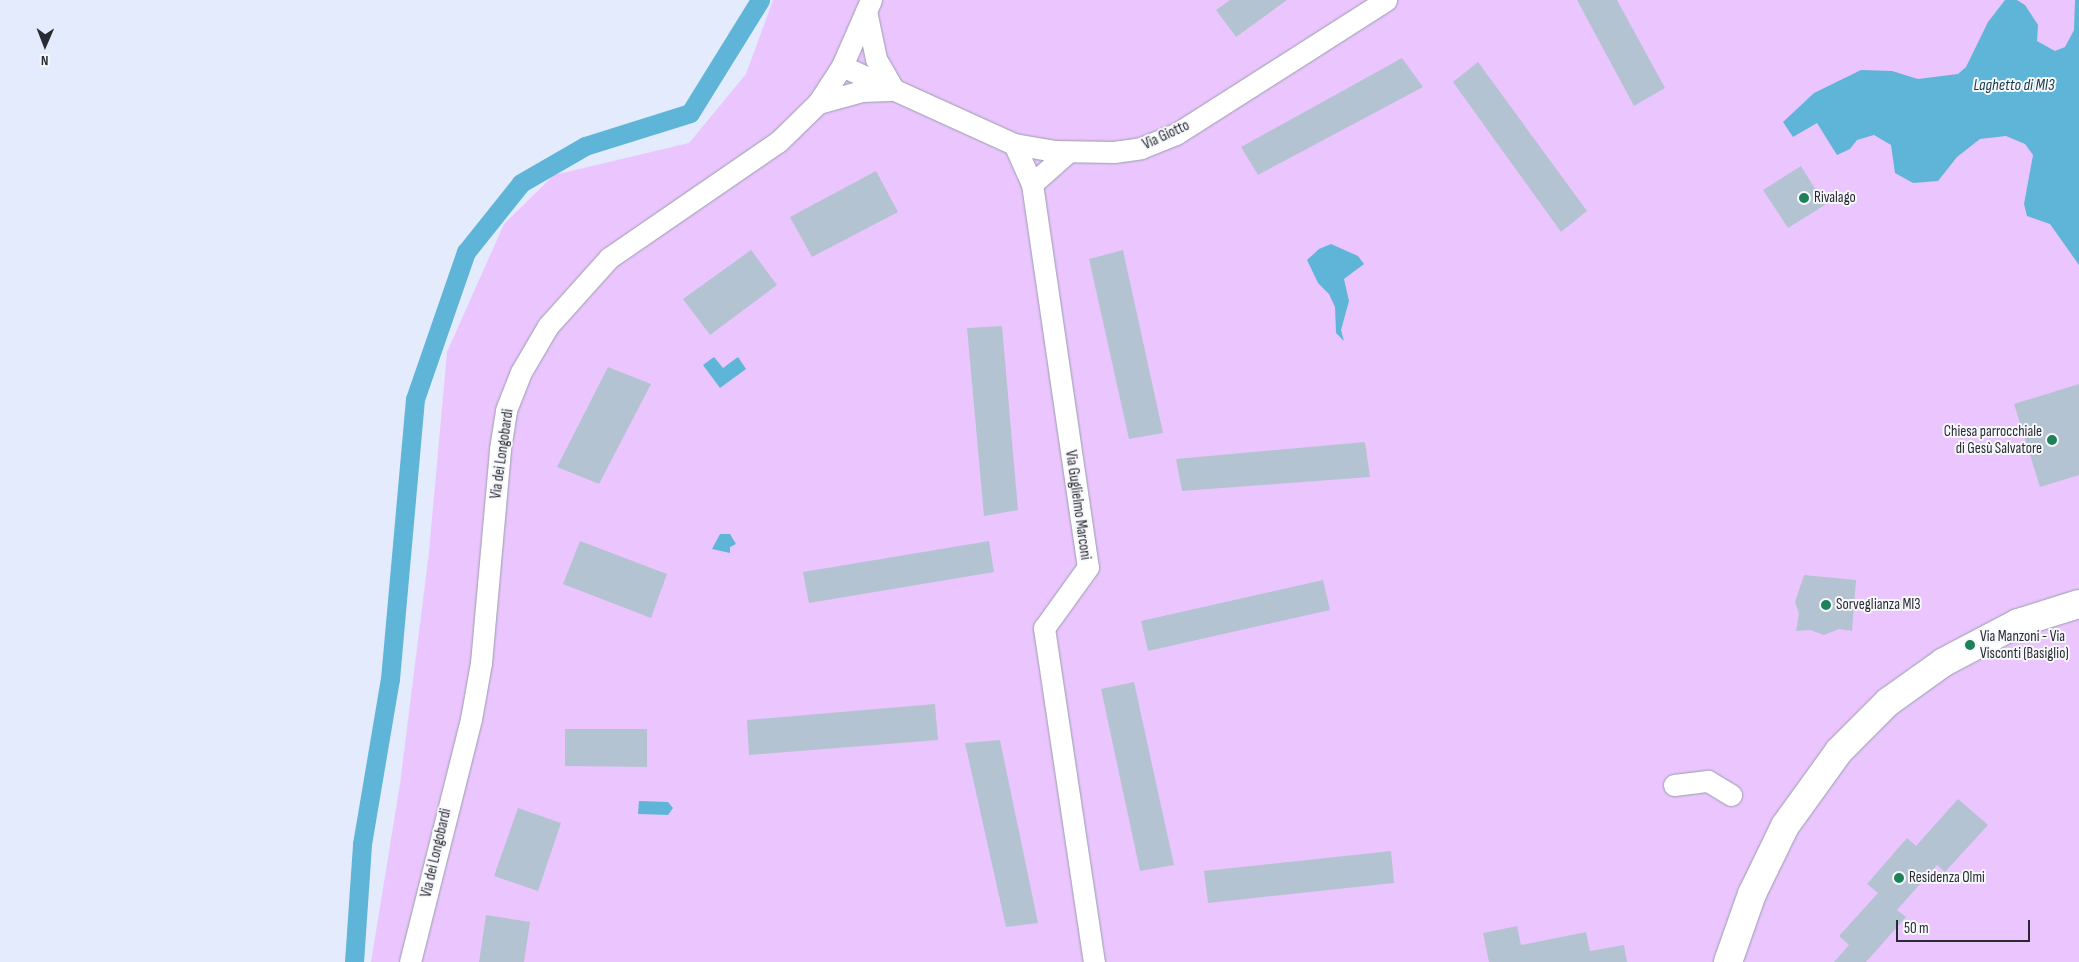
<!DOCTYPE html>
<meta charset="utf-8">
<style>
body{margin:0}
#map{position:relative;width:2079px;height:962px;overflow:hidden;background:#e4ebfd;font-family:"Sofia Sans Condensed",sans-serif}
div>[style]{position:absolute}
[style*='--x']{left:calc(var(--x)*1px);top:calc(var(--y)*1px);width:calc(var(--w)*1px);rotate:calc(var(--a)*1deg)}
.green>*{inset:0;background:#ebc6fe}
.water>*{inset:0;background:#5eb5d8}
.canal>*{height:19px;margin:-9.5px;padding:0 9.5px;transform-origin:9.5px;border-radius:9.5px;background:#5eb5d8}
.building>*{inset:0;background:#b4c3d1}
.roads{filter:drop-shadow(0 0 1px #989dae) drop-shadow(0 0 1px #989dae)}
.street>*{height:21px;margin:-10.5px;padding:0 10.5px;transform-origin:10.5px;border-radius:10.5px;background:#fff}
.secondary>*{height:28px;margin:-14px;padding:0 14px;transform-origin:14px;border-radius:14px;background:#fff}
.dots>*{width:14px;height:14px;translate:-50% -50%;box-sizing:border-box;border:2px solid #f7f8fc;border-radius:50%}
span{translate:-50% -50%;white-space:nowrap;text-align:center;line-height:1.15;-webkit-text-stroke:4px #f7f8fc;paint-order:stroke}
.street-label{font-size:15px;color:#292b32}
.poi-label{font-size:15px;color:#292b32}
.left{translate:0 -50%;text-align:left}
.right{translate:-100% -50%;text-align:right}
.water-label{font-size:16px;color:#103847;font-style:italic}
.north{position:absolute;left:20px;top:20px;width:50px;height:50px;-webkit-text-stroke:4px #f7f8fc;paint-order:stroke;rotate:181deg;font-size:14px;font-weight:700;line-height:20px;text-align:center;color:#292b32}
.north::after{content:'';display:block;margin:auto;width:18px;height:22px;background:#292b32;clip-path:polygon(50% 0,100% 100%,50% 72%,0 100%)}
.scale{position:absolute;left:1896px;top:920px;width:134px;height:22px;box-sizing:border-box;border:2px solid #292b32;border-top:0;padding-left:6px;font-size:15px;line-height:18px;white-space:nowrap;color:#292b32;-webkit-text-stroke:4px #f7f8fc;paint-order:stroke}
</style>
<div id="map">
<div class="green">
<i style="clip-path:polygon(773px 0,2079px 0,2079px 962px,371px 962px,400px 784px,429px 552px,447px 352px,504px 224px,554px 175px,689px 143px,746px 74px)"></i>
</div>
<div class="water">
<i style="clip-path:polygon(2005px 0,2017px 0,2025px 5px,2038px 25px,2037px 41px,2055px 51px,2065px 47px,2074px 30px,2075px 0,2079px 0,2079px 265px,2050px 224px,2027px 216px,2024px 204px,2033px 155px,2025px 144px,2006px 136px,1980px 139px,1957px 157px,1938px 181px,1913px 183px,1895px 173px,1891px 145px,1874px 135px,1857px 140px,1850px 149px,1837px 155px,1817px 123px,1793px 137px,1783px 122px,1814px 93px,1861px 70px,1892px 71px,1918px 79px,1958px 74px,1966px 67px,1988px 22px)"></i>
<i style="clip-path:polygon(1331px 244px,1358px 256px,1364px 264px,1344px 279px,1349px 301px,1341px 330px,1344px 341px,1336px 333px,1335px 307px,1329px 294px,1318px 283px,1307px 260px,1319px 249px)"></i>
<i style="clip-path:polygon(714px 357px,723px 368px,738px 357px,746px 369px,720px 388px,703px 365px)"></i>
<i style="clip-path:polygon(720px 534px,730px 534px,736px 544px,730px 547px,730px 553px,712px 549px)"></i>
<i style="clip-path:polygon(639px 801px,668px 802px,673px 808px,668px 815px,638px 814px)"></i>
</div>
<div class="canal">
<i style="--x:354;--y:962;--w:118;--a:-86.1"></i>
<i style="--x:362;--y:844;--w:167;--a:-80.4"></i>
<i style="--x:390;--y:679;--w:281;--a:-84.9"></i>
<i style="--x:415;--y:399;--w:156;--a:-70.9"></i>
<i style="--x:466;--y:252;--w:88;--a:-51.4"></i>
<i style="--x:521;--y:183;--w:74;--a:-30"></i>
<i style="--x:585;--y:146;--w:110;--a:-17.4"></i>
<i style="--x:690;--y:113;--w:133;--a:-58.2"></i>
</div>
<div class="building">
<i style="clip-path:polygon(1230px 0,1287px 0,1236px 37px,1216px 10px)"></i>
<i style="clip-path:polygon(1577px 0,1617px 0,1665px 88px,1634px 106px)"></i>
<i style="clip-path:polygon(1402px 58px,1423px 87px,1258px 175px,1241px 147px)"></i>
<i style="clip-path:polygon(1478px 62px,1587px 211px,1561px 232px,1453px 82px)"></i>
<i style="clip-path:polygon(1801px 166px,1825px 205px,1788px 228px,1763px 190px)"></i>
<i style="clip-path:polygon(876px 171px,898px 212px,812px 257px,790px 217px)"></i>
<i style="clip-path:polygon(751px 250px,777px 285px,710px 335px,683px 299px)"></i>
<i style="clip-path:polygon(1123px 250px,1163px 433px,1129px 439px,1089px 259px)"></i>
<i style="clip-path:polygon(1002px 326px,1018px 510px,984px 516px,967px 328px)"></i>
<i style="clip-path:polygon(608px 367px,651px 384px,599px 484px,557px 467px)"></i>
<i style="clip-path:polygon(2079px 384px,2079px 475px,2040px 487px,2014px 404px)"></i>
<i style="clip-path:polygon(1365px 442px,1370px 477px,1182px 491px,1176px 459px)"></i>
<i style="clip-path:polygon(580px 541px,667px 574px,651px 618px,563px 584px)"></i>
<i style="clip-path:polygon(989px 541px,994px 572px,809px 603px,803px 572px)"></i>
<i style="clip-path:polygon(1804px 575px,1856px 580px,1852px 631px,1839px 629px,1824px 635px,1810px 630px,1796px 631px,1799px 614px,1795px 602px)"></i>
<i style="clip-path:polygon(1323px 580px,1330px 610px,1148px 651px,1141px 621px)"></i>
<i style="clip-path:polygon(1134px 682px,1174px 865px,1140px 871px,1101px 689px)"></i>
<i style="clip-path:polygon(935px 704px,938px 740px,749px 755px,747px 720px)"></i>
<i style="clip-path:polygon(565px 729px,647px 729px,647px 767px,565px 766px)"></i>
<i style="clip-path:polygon(1000px 740px,1038px 923px,1006px 927px,965px 743px)"></i>
<i style="clip-path:polygon(1958px 799px,1988px 825px,1945px 872px,1937px 865px,1897px 910px,1906px 917px,1866px 962px,1834px 962px,1849px 945px,1839px 936px,1878px 893px,1867px 884px,1907px 838px,1916px 846px)"></i>
<i style="clip-path:polygon(518px 808px,561px 823px,538px 891px,494px 876px)"></i>
<i style="clip-path:polygon(1391px 851px,1394px 883px,1208px 903px,1204px 871px)"></i>
<i style="clip-path:polygon(486px 915px,530px 922px,524px 962px,479px 962px)"></i>
<i style="clip-path:polygon(1517px 926px,1521px 945px,1586px 932px,1590px 951px,1624px 945px,1627px 962px,1489px 962px,1483px 933px)"></i>
</div>
<div class="roads">
<div class="street">
<i style="--x:866;--y:11;--w:49;--a:78.2"></i>
<i style="--x:876;--y:59;--w:36;--a:60"></i>
<i style="--x:842;--y:66;--w:189;--a:24.4"></i>
<i style="--x:1014;--y:144;--w:42;--a:9.7"></i>
<i style="--x:1055;--y:151;--w:59;--a:1"></i>
<i style="--x:1114;--y:152;--w:27;--a:-8"></i>
<i style="--x:1141;--y:148;--w:38;--a:-22"></i>
<i style="--x:1176;--y:134;--w:249;--a:-32.5"></i>
<i style="--x:818;--y:103;--w:46;--a:-15.3"></i>
<i style="--x:862;--y:91;--w:27;--a:-2"></i>
<i style="--x:1014;--y:144;--w:44;--a:65.8"></i>
<i style="--x:1032;--y:184;--w:387;--a:81.7"></i>
<i style="--x:1088;--y:567;--w:75;--a:125.8"></i>
<i style="--x:1044;--y:628;--w:338;--a:81.5"></i>
<i style="--x:1032;--y:184;--w:48;--a:-41.6"></i>
<i style="--x:1674;--y:785;--w:34;--a:-7"></i>
<i style="--x:1708;--y:781;--w:27;--a:31"></i>
<i style="--x:410;--y:962;--w:251;--a:-75.9"></i>
<i style="--x:471;--y:719;--w:57;--a:-79.9"></i>
<i style="--x:481;--y:663;--w:215;--a:-84.9"></i>
<i style="--x:500;--y:449;--w:39;--a:-81"></i>
<i style="--x:506;--y:410;--w:41;--a:-68.5"></i>
<i style="--x:521;--y:372;--w:53;--a:-59.6"></i>
<i style="--x:548;--y:326;--w:91;--a:-48.1"></i>
<i style="--x:609;--y:258;--w:205;--a:-34.5"></i>
<i style="--x:778;--y:142;--w:56;--a:-44.3"></i>
<i style="--x:818;--y:103;--w:44;--a:-57"></i>
<i style="--x:842;--y:66;--w:72;--a:-66.3"></i>
</div>
<div class="secondary">
<i style="--x:1728;--y:962;--w:72;--a:-70.6"></i>
<i style="--x:1752;--y:894;--w:76;--a:-64.1"></i>
<i style="--x:1785;--y:826;--w:92;--a:-54.2"></i>
<i style="--x:1839;--y:751;--w:69;--a:-45"></i>
<i style="--x:1888;--y:702;--w:69;--a:-35.5"></i>
<i style="--x:1944;--y:662;--w:84;--a:-27.8"></i>
<i style="--x:2018;--y:623;--w:64;--a:-17.3"></i>
</div>
</div>
<div class="dots">
<i style="left:1804px;top:198px;background:#1f815a"></i>
<i style="left:2052px;top:440px;background:#1f815a"></i>
<i style="left:1826px;top:605px;background:#1f815a"></i>
<i style="left:1970px;top:645px;background:#1f815a"></i>
<i style="left:1899px;top:878px;background:#1f815a"></i>
</div>
<div class="street-label">
<span style="left:1166px;top:135px;rotate:-25deg">Via Giotto</span>
<span style="left:502px;top:454px;rotate:-82deg">Via dei Longobardi</span>
<span style="left:1078px;top:505px;rotate:82deg">Via Guglielmo Marconi</span>
<span style="left:436px;top:853px;rotate:-77deg">Via dei Longobardi</span>
</div>
<div class="poi-label">
<span class="left" style="left:1814px;top:198px">Rivalago</span>
<span class="right" style="left:2042px;top:440px">Chiesa parrocchiale<br>di Gesù Salvatore</span>
<span class="left" style="left:1836px;top:605px">Sorveglianza MI3</span>
<span class="left" style="left:1980px;top:645px">Via Manzoni - Via<br>Visconti (Basiglio)</span>
<span class="left" style="left:1909px;top:878px">Residenza Olmi</span>
</div>
<div class="water-label">
<span style="left:2014px;top:86px">Laghetto di MI3</span>
</div>
<div class="north">N</div>
<div class="scale">50 m</div>
</div>
